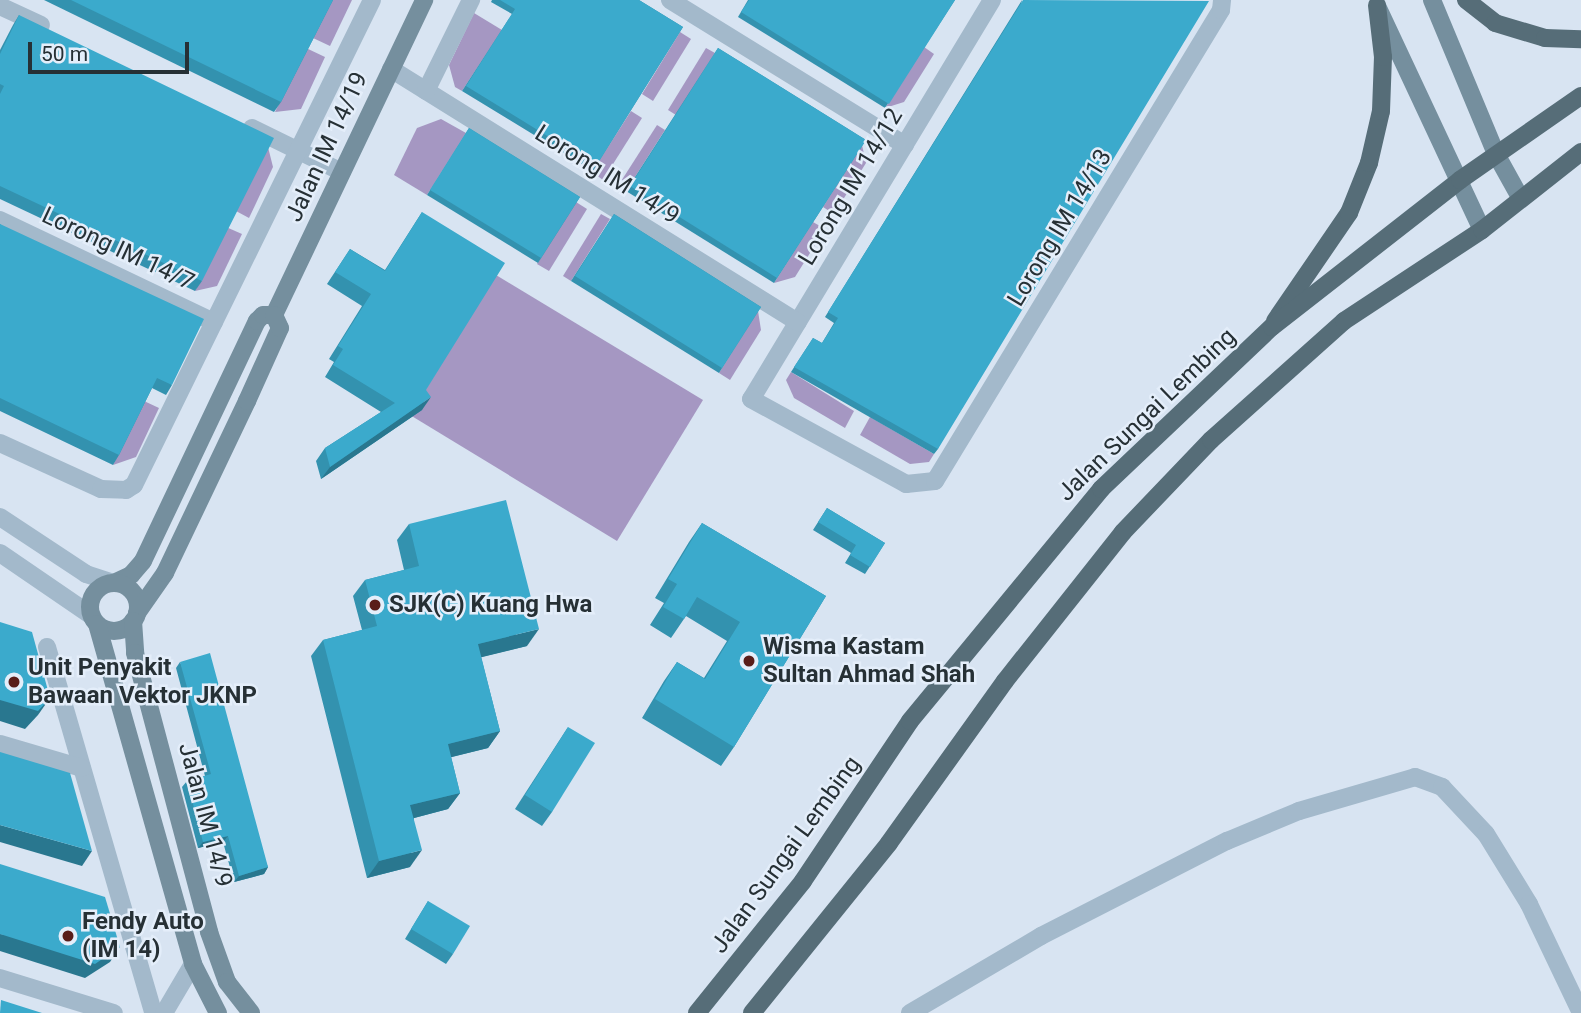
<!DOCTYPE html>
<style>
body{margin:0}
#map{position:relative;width:1581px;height:1013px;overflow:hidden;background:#d8e4f2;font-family:Roboto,sans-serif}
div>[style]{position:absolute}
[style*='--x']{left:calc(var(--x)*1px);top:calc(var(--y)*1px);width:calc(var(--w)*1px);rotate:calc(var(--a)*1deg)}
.green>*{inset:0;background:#a597c2}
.street>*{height:18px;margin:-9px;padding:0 9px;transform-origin:9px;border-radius:9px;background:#a3b9cb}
.secondary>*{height:18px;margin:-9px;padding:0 9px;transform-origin:9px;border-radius:9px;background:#758f9e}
.secondary>.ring{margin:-9px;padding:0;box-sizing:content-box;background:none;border:18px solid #758f9e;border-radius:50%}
.primary>*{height:18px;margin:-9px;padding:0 9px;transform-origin:9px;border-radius:9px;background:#566d78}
.wall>*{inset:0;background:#3392af}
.shaded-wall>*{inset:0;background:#29778f}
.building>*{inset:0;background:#3baacc}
.dots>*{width:19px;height:19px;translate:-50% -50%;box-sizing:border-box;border:4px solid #e4eefa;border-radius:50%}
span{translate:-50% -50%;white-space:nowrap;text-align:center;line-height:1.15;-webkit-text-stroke:5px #e4eefa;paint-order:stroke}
.street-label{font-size:24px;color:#263035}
.poi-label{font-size:24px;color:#263035;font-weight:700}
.left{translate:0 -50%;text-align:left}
.scale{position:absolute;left:28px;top:42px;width:161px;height:32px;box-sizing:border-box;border:4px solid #263035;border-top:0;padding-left:9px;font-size:21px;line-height:24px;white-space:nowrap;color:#263035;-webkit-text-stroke:5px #e4eefa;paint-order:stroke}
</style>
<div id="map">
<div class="green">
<i style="clip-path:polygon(332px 0,352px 0,330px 46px,313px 38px)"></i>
<i style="clip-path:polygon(474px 13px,502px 30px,462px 91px,455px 87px,449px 65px)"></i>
<i style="clip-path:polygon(680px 32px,691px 39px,653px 101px,642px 94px)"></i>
<i style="clip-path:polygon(924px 47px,934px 54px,904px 102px,885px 108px)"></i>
<i style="clip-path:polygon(306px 48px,325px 57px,301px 109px,275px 112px)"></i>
<i style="clip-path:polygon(706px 48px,715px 53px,676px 115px,668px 110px)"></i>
<i style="clip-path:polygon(631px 111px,642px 118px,603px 180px,592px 172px)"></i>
<i style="clip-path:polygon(441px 119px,466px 133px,427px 195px,394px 175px,417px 128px)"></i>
<i style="clip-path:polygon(657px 125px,665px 130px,626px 191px,618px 186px)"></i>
<i style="clip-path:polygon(862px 145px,866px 163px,834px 214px,823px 207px)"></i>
<i style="clip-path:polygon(268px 147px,273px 167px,249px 218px,236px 211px)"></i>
<i style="clip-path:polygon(576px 202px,587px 209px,549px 271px,537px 264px)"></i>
<i style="clip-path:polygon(601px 214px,610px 219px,571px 281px,563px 276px)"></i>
<i style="clip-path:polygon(813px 222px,825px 229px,795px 277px,774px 283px)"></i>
<i style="clip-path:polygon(226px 227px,242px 234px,217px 286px,195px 291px)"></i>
<i style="clip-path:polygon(496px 275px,703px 400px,617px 541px,410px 415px)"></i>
<i style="clip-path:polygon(758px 311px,761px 330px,730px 380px,719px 373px)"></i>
<i style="clip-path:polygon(791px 372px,854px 411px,845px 428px,794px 398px,786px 380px)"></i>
<i style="clip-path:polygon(144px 401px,159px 408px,136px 457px,113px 465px)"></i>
<i style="clip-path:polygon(870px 417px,934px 454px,929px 462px,910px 464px,860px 435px)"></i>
</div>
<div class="street">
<i style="--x:670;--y:0;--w:276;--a:31.7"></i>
<i style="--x:992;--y:0;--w:466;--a:121.1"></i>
<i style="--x:751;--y:399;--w:177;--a:28.7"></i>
<i style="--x:906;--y:484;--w:29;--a:-6"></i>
<i style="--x:935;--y:481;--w:551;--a:-58.73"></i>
<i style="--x:1221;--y:10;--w:10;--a:-84"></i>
<i style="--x:0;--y:6;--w:45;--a:24.9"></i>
<i style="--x:391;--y:69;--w:479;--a:31.9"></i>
<i style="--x:426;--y:91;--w:102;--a:-63.7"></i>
<i style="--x:252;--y:128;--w:100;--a:26.1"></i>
<i style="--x:0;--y:220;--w:237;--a:25.5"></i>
<i style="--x:0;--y:443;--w:111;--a:24.5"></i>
<i style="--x:101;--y:489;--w:25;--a:2"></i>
<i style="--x:126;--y:490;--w:9;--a:-32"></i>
<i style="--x:134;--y:485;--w:540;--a:-63.86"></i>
<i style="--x:0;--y:517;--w:103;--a:33.5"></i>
<i style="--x:86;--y:574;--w:29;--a:18"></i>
<i style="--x:0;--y:553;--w:112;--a:34.4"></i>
<i style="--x:47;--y:647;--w:381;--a:73.8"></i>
<i style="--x:0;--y:744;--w:85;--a:16.3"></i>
<i style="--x:0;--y:978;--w:119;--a:17.1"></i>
<i style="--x:164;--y:1013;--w:57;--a:-59.4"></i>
<i style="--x:910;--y:1013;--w:152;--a:-30.4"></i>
<i style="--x:1041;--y:936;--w:209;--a:-27.1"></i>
<i style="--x:1227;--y:841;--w:78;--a:-22.6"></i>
<i style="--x:1299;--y:811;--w:121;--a:-16.3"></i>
<i style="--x:1415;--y:777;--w:29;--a:20"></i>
<i style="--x:1442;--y:787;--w:64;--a:46.9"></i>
<i style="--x:1486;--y:834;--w:82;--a:58.4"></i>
<i style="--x:1529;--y:904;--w:121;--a:64.5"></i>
</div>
<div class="secondary">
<i style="--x:1432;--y:0;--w:167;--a:67.4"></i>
<i style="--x:1496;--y:154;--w:51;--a:60.9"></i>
<i style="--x:1378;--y:8;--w:245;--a:64.9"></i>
<i style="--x:274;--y:315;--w:349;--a:-64.5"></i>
<i style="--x:114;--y:583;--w:19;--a:-25"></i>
<i style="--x:131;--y:575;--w:18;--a:-49"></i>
<i style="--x:143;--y:561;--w:266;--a:-64.6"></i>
<i style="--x:257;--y:321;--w:8;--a:-45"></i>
<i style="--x:263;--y:315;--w:11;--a:0"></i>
<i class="ring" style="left:90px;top:583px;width:30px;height:30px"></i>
<i style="--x:137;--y:613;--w:49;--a:-55"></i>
<i style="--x:165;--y:573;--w:191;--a:-64.5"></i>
<i style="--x:247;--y:401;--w:80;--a:-65.7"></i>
<i style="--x:280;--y:328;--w:14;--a:-115"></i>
<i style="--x:133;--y:621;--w:32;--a:86"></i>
<i style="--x:135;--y:653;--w:289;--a:75.1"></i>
<i style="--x:209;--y:932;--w:53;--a:70.2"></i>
<i style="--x:227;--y:982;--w:39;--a:52"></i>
<i style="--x:97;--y:624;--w:353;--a:74.2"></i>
<i style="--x:193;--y:964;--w:55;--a:63"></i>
</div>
<div class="primary">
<i style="--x:1466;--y:0;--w:37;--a:38"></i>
<i style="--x:1495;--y:23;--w:52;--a:16.7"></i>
<i style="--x:1545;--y:38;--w:36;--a:2"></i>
<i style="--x:1275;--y:321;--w:131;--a:-55.6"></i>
<i style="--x:1349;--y:213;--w:54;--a:-68.2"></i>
<i style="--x:1369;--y:163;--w:53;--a:-77"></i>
<i style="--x:1381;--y:111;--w:54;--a:-87.9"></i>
<i style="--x:1383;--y:57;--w:52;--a:-96.6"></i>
<i style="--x:697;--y:1013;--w:169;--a:-51.2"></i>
<i style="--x:803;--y:881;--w:192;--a:-56.2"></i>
<i style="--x:910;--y:721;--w:301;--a:-50.5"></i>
<i style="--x:1101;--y:489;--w:236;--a:-43.5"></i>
<i style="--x:1272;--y:327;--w:239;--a:-38"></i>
<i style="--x:1460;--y:180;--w:147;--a:-34.8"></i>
<i style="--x:752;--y:1013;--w:218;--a:-51.1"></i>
<i style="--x:889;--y:843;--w:199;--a:-54.4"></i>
<i style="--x:1005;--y:681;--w:190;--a:-51.6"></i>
<i style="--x:1123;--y:532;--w:127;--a:-46.3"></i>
<i style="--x:1211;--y:440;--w:178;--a:-41.8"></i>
<i style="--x:1344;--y:321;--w:165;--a:-33.4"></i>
<i style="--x:1482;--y:230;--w:126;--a:-38.2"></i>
</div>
<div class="wall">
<i style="clip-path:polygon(44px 0,333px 0,281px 102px,274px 112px)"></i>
<i style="clip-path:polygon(492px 0,639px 0,683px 27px,593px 171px,462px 91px,512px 14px,491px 2px)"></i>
<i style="clip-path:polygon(748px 0,955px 0,885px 108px,738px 17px)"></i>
<i style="clip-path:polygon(1022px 0,938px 449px,934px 454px,791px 372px,813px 338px,822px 343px,834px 323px,825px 317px)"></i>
<i style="clip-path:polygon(19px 15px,202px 281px,195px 291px,0 199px,0 50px,13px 25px)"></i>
<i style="clip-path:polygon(718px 48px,866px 140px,774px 283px,626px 191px)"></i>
<i style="clip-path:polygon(469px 128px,580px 197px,538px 263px,427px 195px)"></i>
<i style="clip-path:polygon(422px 212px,426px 390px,422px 410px,321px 479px,316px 461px,325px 448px,381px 412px,325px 377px,334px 362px,329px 359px,362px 306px,327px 284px,350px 249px,385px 270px)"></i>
<i style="clip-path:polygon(614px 214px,761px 307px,719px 373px,571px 281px)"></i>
<i style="clip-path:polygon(0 224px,172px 385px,166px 395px,152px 388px,119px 455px,113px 465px,0 411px)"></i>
<i style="clip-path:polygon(827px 508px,885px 543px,865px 574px,845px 563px,851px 553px,813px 530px)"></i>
<i style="clip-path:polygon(702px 523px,826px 596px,734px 747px,721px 766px,642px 718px,664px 681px,677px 662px,704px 678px,727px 641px,686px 616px,671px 638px,650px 625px,664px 603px,655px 598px,689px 542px)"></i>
<i style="clip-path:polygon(409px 524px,527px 646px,481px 657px,500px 731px,488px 748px,451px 757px,460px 793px,448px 809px,414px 818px,410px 867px,367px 878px,311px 656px,323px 640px,362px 630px,353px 596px,365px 580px,404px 570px,397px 540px)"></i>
<i style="clip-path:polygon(180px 662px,268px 867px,264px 874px,234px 882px,223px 842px,198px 848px,182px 787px,187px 781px,205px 776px,176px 668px)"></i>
<i style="clip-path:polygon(568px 727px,552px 812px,542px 826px,515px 809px)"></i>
<i style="clip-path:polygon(428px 901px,453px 954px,446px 964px,405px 939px)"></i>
</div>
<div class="shaded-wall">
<i style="clip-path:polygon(431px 397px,422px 410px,321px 479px,330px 467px)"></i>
<i style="clip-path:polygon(539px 629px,527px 646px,466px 661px,478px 644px)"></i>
<i style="clip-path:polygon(50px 698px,38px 715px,25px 729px,0 721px,0 700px)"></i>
<i style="clip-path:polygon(500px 731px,488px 748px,436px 761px,448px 744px)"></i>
<i style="clip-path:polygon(460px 793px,448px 809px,399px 822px,410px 805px)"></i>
<i style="clip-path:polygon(0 825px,92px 851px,82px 866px,0 842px)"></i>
<i style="clip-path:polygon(228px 836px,223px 842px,198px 848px,203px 842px)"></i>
<i style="clip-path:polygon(422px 850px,410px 867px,367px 878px,379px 861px)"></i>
<i style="clip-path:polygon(268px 867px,264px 874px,234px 882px,239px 876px)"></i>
<i style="clip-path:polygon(0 934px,120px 947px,110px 962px,85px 978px,0 951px)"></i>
</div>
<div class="building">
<i style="clip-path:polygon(71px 0,333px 0,281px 102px)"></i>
<i style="clip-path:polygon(500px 0,639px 0,683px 27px,596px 166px,466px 86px,515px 9px)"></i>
<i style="clip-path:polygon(749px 0,955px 0,889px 104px,741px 12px)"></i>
<i style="clip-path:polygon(1023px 0,1209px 1px,938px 449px,794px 367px,813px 338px,822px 343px,838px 318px,828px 312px)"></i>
<i style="clip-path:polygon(19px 15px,274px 138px,202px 281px,0 186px,0 94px,4px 86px,0 84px,0 54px)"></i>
<i style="clip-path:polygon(718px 48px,866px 140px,777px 278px,630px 186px)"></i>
<i style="clip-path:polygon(469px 128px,580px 197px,541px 258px,430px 190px)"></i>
<i style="clip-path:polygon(422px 212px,505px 263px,426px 390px,431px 397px,330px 467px,325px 448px,395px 403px,333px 365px,343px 349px,338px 346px,371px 294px,335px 272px,350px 249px,385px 271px)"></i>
<i style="clip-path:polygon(614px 214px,761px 307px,722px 368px,575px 276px)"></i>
<i style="clip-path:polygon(0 224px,204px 319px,172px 385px,157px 378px,119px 455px,0 398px)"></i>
<i style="clip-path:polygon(506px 500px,539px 629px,478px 644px,500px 731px,448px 744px,460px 793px,410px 805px,422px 850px,379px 861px,323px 640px,377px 626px,365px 580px,419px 566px,409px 524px)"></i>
<i style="clip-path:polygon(827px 508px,885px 543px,870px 567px,850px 555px,856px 545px,818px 522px)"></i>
<i style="clip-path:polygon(702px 523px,826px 596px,734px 747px,655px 699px,677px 662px,705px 679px,740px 622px,697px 597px,684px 619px,663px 607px,677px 584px,668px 579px)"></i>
<i style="clip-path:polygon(0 622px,32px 632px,50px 698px,38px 711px,0 700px)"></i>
<i style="clip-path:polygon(210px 653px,268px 867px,239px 876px,228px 836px,203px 842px,187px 781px,211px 774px,180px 662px)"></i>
<i style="clip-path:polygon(568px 727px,595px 743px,552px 812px,525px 795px)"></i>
<i style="clip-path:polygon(0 752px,70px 773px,92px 851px,0 825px)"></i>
<i style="clip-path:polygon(0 864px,105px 897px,120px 947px,95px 964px,0 934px)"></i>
<i style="clip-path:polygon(428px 901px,470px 926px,453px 954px,411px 929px)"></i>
<i style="clip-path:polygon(1px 1000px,42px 1013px,0 1013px)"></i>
</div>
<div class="dots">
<i style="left:375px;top:605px;background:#591d19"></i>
<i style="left:749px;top:661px;background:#591d19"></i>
<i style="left:14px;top:682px;background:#591d19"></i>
<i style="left:68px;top:936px;background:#591d19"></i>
</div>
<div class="street-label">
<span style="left:327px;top:147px;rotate:-65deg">Jalan IM 14/19</span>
<span style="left:607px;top:175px;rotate:32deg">Lorong IM 14/9</span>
<span style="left:851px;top:187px;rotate:-59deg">Lorong IM 14/12</span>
<span style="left:1060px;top:228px;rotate:-59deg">Lorong IM 14/13</span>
<span style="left:118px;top:249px;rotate:25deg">Lorong IM 14/7</span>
<span style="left:1147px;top:415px;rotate:-44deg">Jalan Sungai Lembing</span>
<span style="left:205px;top:815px;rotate:75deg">Jalan IM 14/9</span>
<span style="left:786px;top:855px;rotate:-54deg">Jalan Sungai Lembing</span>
</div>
<div class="poi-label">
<span class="left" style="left:389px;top:605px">SJK(C) Kuang Hwa</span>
<span class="left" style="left:763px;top:661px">Wisma Kastam<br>Sultan Ahmad Shah</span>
<span class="left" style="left:28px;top:682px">Unit Penyakit<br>Bawaan Vektor JKNP</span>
<span class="left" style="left:82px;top:936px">Fendy Auto<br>(IM 14)</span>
</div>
<div class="scale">50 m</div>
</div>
